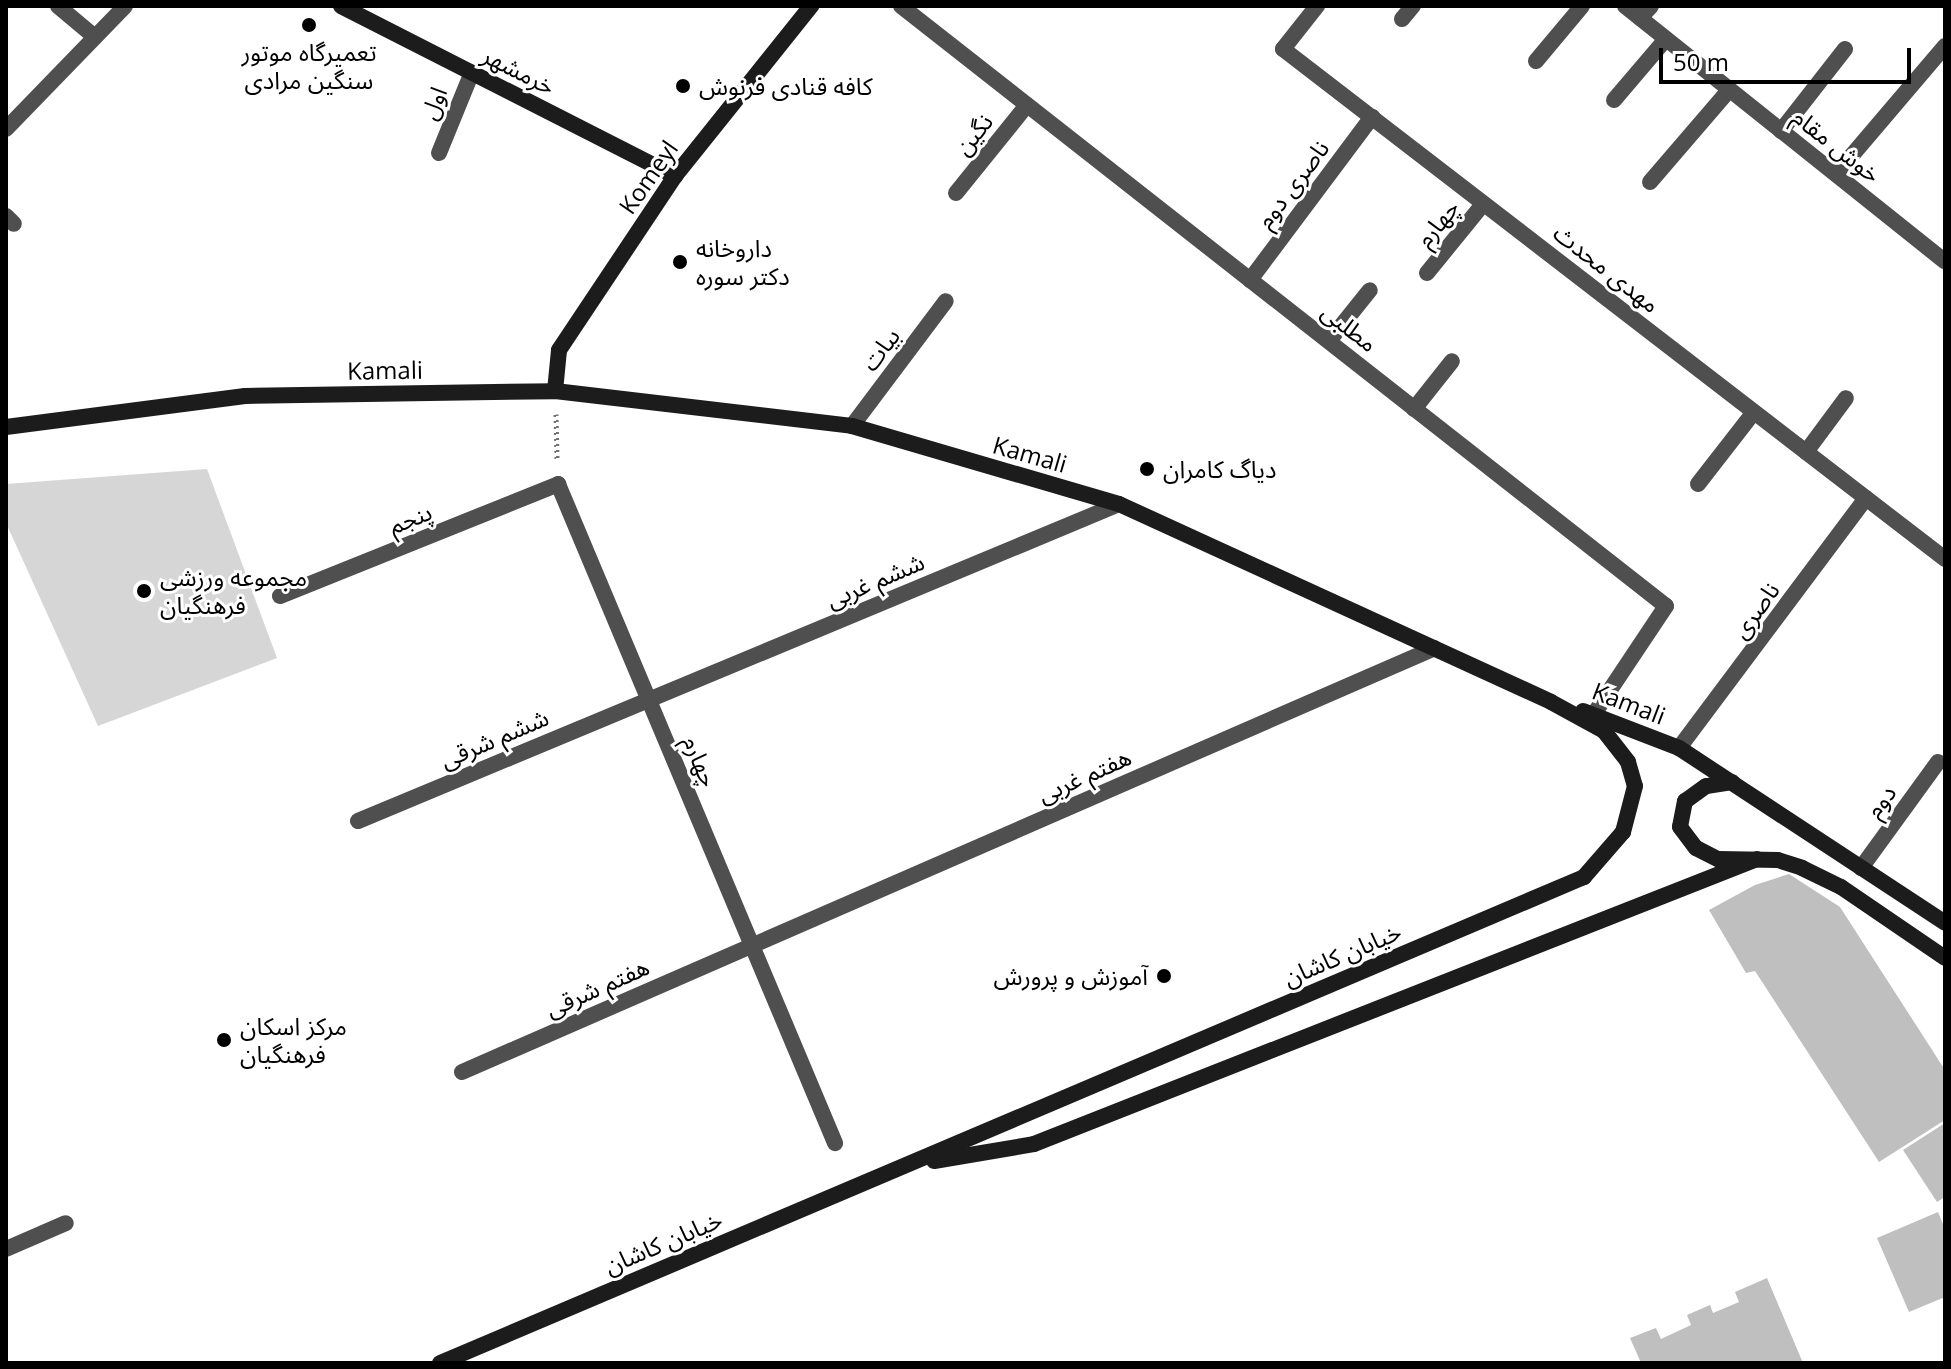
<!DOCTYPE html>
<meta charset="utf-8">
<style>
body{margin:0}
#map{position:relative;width:1951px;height:1369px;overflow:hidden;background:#fff;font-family:"Open Sans","Noto Sans Arabic",sans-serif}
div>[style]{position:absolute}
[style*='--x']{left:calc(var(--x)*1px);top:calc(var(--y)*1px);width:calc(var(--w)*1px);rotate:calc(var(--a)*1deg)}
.green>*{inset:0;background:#d6d6d6}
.building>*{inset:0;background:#bfbfbf}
.path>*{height:5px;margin-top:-2.5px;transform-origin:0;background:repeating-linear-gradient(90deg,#717171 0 2px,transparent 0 6px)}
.lane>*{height:16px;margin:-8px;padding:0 8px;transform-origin:8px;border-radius:8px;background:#4f4f4f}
.street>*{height:16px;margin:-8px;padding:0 8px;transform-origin:8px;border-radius:8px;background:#4f4f4f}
.secondary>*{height:16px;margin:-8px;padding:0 8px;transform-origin:8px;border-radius:8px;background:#1c1c1c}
.dots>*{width:22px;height:22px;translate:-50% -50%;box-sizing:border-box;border:4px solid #fff;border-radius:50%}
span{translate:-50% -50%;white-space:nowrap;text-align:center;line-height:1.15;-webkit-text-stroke:6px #fff;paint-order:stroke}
.poi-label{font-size:24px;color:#000}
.left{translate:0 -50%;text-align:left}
.right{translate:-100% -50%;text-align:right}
.street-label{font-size:24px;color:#000}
.frame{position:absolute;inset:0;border:8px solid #000;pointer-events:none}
.scale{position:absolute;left:1659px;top:48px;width:252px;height:36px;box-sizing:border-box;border:4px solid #000;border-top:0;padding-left:10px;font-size:24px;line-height:28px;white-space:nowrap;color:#000;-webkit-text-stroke:6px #fff;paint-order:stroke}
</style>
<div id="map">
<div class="green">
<i style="clip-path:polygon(207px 469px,277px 658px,98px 726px,6px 523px,6px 484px)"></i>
</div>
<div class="building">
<i style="clip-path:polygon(1789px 874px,1840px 907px,1945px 1070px,1945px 1120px,1879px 1162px,1755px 971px,1746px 973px,1709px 910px,1755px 885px)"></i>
<i style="clip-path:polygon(1945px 1123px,1945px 1197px,1937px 1202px,1903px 1150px)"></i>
<i style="clip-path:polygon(1938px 1212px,1945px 1229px,1945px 1297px,1909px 1312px,1877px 1238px)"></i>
<i style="clip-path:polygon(1767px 1278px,1803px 1363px,1641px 1363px,1630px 1338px,1656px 1328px,1661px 1339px,1691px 1325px,1687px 1315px,1710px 1305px,1713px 1313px,1739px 1302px,1735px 1292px)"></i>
</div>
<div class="path">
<i style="--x:556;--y:414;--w:45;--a:88.7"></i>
</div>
<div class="lane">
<i style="--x:58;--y:6;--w:48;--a:40"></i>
<i style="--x:1640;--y:18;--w:16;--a:-47"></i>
<i style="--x:1402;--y:19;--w:17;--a:-50"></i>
<i style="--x:1283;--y:49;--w:55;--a:-51.7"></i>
<i style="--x:1536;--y:61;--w:72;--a:-50.1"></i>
<i style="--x:1614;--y:100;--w:80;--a:-49.6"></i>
<i style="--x:1781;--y:131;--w:104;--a:-52"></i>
<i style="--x:439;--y:153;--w:87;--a:-67.8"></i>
<i style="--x:1650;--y:182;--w:121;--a:-49.3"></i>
<i style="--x:956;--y:193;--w:113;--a:-51.1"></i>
<i style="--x:6;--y:216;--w:11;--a:45"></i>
<i style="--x:1427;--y:273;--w:89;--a:-50.9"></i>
<i style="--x:1329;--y:341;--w:65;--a:-51.2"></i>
<i style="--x:1414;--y:409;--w:61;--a:-51.6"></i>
<i style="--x:852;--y:426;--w:156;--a:-53.1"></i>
<i style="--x:1806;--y:452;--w:67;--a:-53.5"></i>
<i style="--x:1698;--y:484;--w:91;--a:-52.1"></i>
<i style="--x:1861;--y:868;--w:131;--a:-54"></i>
</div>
<div class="street">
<i style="--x:901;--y:6;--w:972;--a:38.11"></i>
<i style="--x:1666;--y:606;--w:130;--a:123.7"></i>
<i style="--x:1625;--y:6;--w:409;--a:38.6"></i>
<i style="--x:1283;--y:49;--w:836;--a:37.61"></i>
<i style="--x:6;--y:129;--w:171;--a:-45.9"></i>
<i style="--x:1836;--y:174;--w:168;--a:-49.6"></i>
<i style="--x:1250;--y:280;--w:204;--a:-53.2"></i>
<i style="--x:280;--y:596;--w:300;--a:-21.9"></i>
<i style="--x:558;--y:484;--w:715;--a:67.2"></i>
<i style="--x:1679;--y:748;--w:312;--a:-53.2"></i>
<i style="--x:358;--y:821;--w:824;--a:-22.61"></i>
<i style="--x:462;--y:1072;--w:1061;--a:-23.55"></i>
<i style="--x:6;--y:1249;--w:65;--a:-23.4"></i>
</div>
<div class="secondary">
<i style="--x:341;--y:6;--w:375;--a:27"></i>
<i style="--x:555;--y:391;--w:41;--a:-84.4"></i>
<i style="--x:559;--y:350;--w:209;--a:-56.3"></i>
<i style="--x:675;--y:176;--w:218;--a:-51.3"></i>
<i style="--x:6;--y:427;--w:241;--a:-7.4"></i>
<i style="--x:245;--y:396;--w:310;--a:-0.9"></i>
<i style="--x:555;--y:391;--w:299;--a:6.7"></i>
<i style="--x:852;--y:426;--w:278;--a:16.3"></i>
<i style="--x:1119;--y:504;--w:475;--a:24.6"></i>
<i style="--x:1551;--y:702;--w:60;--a:28.7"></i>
<i style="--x:1604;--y:731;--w:39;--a:52"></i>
<i style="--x:1628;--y:762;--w:25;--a:74"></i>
<i style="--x:1635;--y:786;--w:48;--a:104.6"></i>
<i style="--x:1623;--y:832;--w:60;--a:130.9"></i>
<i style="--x:1584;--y:877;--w:1243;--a:156.98"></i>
<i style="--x:1583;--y:711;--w:103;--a:21.1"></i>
<i style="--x:1679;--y:748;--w:318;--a:33.3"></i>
<i style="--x:1732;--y:782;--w:26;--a:171"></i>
<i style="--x:1706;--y:786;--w:26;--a:144"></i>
<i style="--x:1685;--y:801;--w:26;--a:101"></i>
<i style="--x:1680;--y:827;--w:26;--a:53"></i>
<i style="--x:1696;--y:848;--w:25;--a:27"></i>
<i style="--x:1718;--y:859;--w:60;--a:1"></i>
<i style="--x:1778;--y:860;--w:25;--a:18"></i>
<i style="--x:1802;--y:868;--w:43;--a:26"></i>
<i style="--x:1841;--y:887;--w:126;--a:34.3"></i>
<i style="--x:934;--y:1161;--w:101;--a:-9.6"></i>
<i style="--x:1034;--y:1144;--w:777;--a:-21.51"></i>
</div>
<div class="dots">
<i style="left:309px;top:25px;background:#000"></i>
<i style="left:683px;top:86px;background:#000"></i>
<i style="left:680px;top:262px;background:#000"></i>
<i style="left:1147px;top:469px;background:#000"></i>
<i style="left:144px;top:591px;background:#000"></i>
<i style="left:1164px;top:976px;background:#000"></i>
<i style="left:224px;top:1040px;background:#000"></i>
</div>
<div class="poi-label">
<span style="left:309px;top:66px">تعمیرگاه موتور<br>سنگین مرادی</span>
<span class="left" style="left:699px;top:86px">کافه قنادی فرنوش</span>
<span class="left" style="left:696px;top:262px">داروخانه<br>دکتر سوره</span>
<span class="left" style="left:1163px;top:469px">دیاگ کامران</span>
<span class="left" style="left:160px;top:591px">مجموعه ورزشی<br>فرهنگیان</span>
<span class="right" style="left:1148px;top:976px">آموزش و پرورش</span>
<span class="left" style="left:240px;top:1040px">مرکز اسکان<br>فرهنگیان</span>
</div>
<div class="street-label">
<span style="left:519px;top:70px;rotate:27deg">خرمشهر</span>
<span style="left:433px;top:103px;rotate:-68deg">اول</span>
<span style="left:973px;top:134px;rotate:-51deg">نگین</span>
<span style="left:1837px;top:145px;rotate:38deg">خوش مقام</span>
<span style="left:648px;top:177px;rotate:-55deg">Komeyl</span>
<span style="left:1292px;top:184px;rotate:-53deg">ناصری دوم</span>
<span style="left:1437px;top:223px;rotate:-51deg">چهارم</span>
<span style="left:1607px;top:268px;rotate:38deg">مهدی محدث</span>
<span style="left:1350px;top:327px;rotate:38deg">مطلبی</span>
<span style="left:880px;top:349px;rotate:-53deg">بیات</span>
<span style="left:385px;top:370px;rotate:-1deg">Kamali</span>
<span style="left:1030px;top:454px;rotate:16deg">Kamali</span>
<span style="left:410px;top:518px;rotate:-22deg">پنجم</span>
<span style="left:875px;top:580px;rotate:-23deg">ششم غربی</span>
<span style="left:1755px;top:610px;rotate:-54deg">ناصری</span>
<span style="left:1629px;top:703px;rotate:21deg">Kamali</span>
<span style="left:494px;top:738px;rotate:-23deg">ششم شرقی</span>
<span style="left:701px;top:761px;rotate:67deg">چهارم</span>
<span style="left:1084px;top:775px;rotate:-24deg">هفتم غربی</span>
<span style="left:1880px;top:801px;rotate:-54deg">دوم</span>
<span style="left:1342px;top:954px;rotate:-23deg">خیابان کاشان</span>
<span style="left:597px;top:987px;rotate:-24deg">هفتم شرقی</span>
<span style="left:663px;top:1242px;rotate:-23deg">خیابان کاشان</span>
</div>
<div class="frame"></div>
<div class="scale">50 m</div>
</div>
